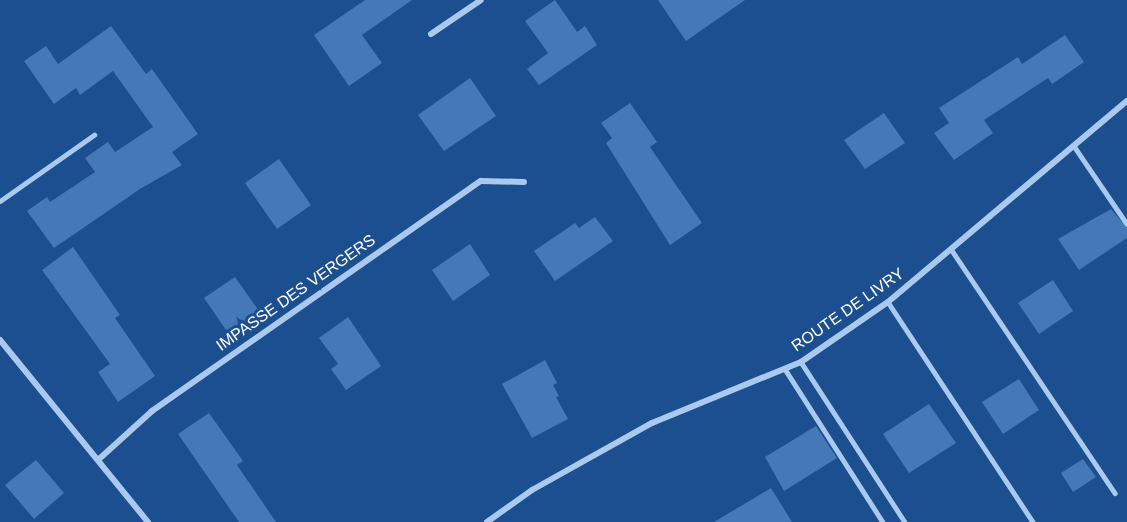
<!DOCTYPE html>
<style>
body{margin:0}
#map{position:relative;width:1127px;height:522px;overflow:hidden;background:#1b4f8f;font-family:Arial,sans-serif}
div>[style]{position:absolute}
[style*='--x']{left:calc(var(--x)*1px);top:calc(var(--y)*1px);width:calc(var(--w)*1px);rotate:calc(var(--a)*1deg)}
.building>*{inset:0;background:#4478b7}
.lane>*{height:4.5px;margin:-2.25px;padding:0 2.25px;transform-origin:2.25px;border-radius:2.25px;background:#a9c9ee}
.street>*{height:6px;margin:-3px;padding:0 3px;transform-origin:3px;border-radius:3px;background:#a9c9ee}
span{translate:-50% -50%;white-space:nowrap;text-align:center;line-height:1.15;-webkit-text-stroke:6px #1b4f8f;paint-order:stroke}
.street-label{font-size:16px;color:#fff}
</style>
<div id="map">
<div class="building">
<i style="clip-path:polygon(365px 0,412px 0,362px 35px,382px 63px,349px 86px,314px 35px)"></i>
<i style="clip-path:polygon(555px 0,577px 32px,585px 26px,597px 45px,539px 85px,527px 69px,548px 53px,525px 21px)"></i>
<i style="clip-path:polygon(658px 0,745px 0,686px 41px)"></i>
<i style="clip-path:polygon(111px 26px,146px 74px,152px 69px,198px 134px,172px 152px,182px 165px,140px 189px,54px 248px,27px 211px,47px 197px,50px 202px,95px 172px,85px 158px,108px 142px,115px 152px,153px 127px,113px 71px,80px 95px,76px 88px,54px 104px,24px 61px,46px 46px,58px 64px)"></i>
<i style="clip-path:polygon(1065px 35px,1084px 62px,1052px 84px,1048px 78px,984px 120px,993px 133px,954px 160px,934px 133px,949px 123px,939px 108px,1018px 57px,1022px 64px)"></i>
<i style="clip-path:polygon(470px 78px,496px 116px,444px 151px,418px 115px)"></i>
<i style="clip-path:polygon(630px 103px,657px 142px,650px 147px,702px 223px,670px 245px,606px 143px,612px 138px,601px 123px)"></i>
<i style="clip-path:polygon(884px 113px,905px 143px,865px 169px,844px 140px)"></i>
<i style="clip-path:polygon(279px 159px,311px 205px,277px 229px,245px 183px)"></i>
<i style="clip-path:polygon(1111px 209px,1127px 228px,1127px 238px,1079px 270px,1058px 239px)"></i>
<i style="clip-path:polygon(595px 217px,613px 241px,555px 281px,534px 251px,575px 223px,579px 228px)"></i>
<i style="clip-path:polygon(470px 244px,490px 275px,453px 301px,432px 270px)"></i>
<i style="clip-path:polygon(73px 247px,120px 315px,115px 318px,155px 376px,118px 402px,98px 372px,110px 364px,42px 270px)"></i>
<i style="clip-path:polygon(235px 277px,264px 318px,233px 340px,204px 298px)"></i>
<i style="clip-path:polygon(1053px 280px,1073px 311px,1039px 334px,1018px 303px)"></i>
<i style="clip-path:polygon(348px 317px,381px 366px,346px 390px,331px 369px,338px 364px,319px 338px)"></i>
<i style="clip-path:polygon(545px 360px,557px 383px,553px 385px,559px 396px,556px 397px,568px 419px,532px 438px,502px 384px)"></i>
<i style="clip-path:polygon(1019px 379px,1039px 410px,1003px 434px,982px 402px)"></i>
<i style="clip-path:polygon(929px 404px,956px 443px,909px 473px,883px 434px)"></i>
<i style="clip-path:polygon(209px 413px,243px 461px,237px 465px,276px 522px,239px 522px,178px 434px)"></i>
<i style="clip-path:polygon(816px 426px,837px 458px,784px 491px,765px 457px)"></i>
<i style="clip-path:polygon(1083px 459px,1096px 477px,1073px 492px,1061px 473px)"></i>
<i style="clip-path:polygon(36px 460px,64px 493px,34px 519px,5px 485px)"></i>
<i style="clip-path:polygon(771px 488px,792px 522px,714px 522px)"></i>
</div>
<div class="lane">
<i style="--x:1074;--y:146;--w:94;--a:55.8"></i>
<i style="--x:0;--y:201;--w:115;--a:-35.1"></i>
<i style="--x:951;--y:249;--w:294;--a:56.1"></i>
<i style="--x:888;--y:302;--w:263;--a:56.6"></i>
<i style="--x:801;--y:362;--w:191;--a:57"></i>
<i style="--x:785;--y:369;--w:182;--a:57.4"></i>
</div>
<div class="street">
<i style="--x:431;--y:34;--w:60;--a:-34.2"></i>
<i style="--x:0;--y:340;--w:235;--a:50.9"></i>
<i style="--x:98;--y:460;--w:73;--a:-42.2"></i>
<i style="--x:152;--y:411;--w:401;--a:-35"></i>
<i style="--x:481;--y:181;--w:43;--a:1.3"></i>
<i style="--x:487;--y:522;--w:55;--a:-35.4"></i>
<i style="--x:532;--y:490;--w:137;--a:-29.2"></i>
<i style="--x:652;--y:423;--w:161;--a:-22.3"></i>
<i style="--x:801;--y:362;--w:106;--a:-34.6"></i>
<i style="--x:888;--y:302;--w:312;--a:-40.1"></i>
</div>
<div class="street-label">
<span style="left:296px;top:293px;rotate:-35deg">IMPASSE DES VERGERS</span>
<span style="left:848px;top:310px;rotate:-35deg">ROUTE DE LIVRY</span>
</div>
</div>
